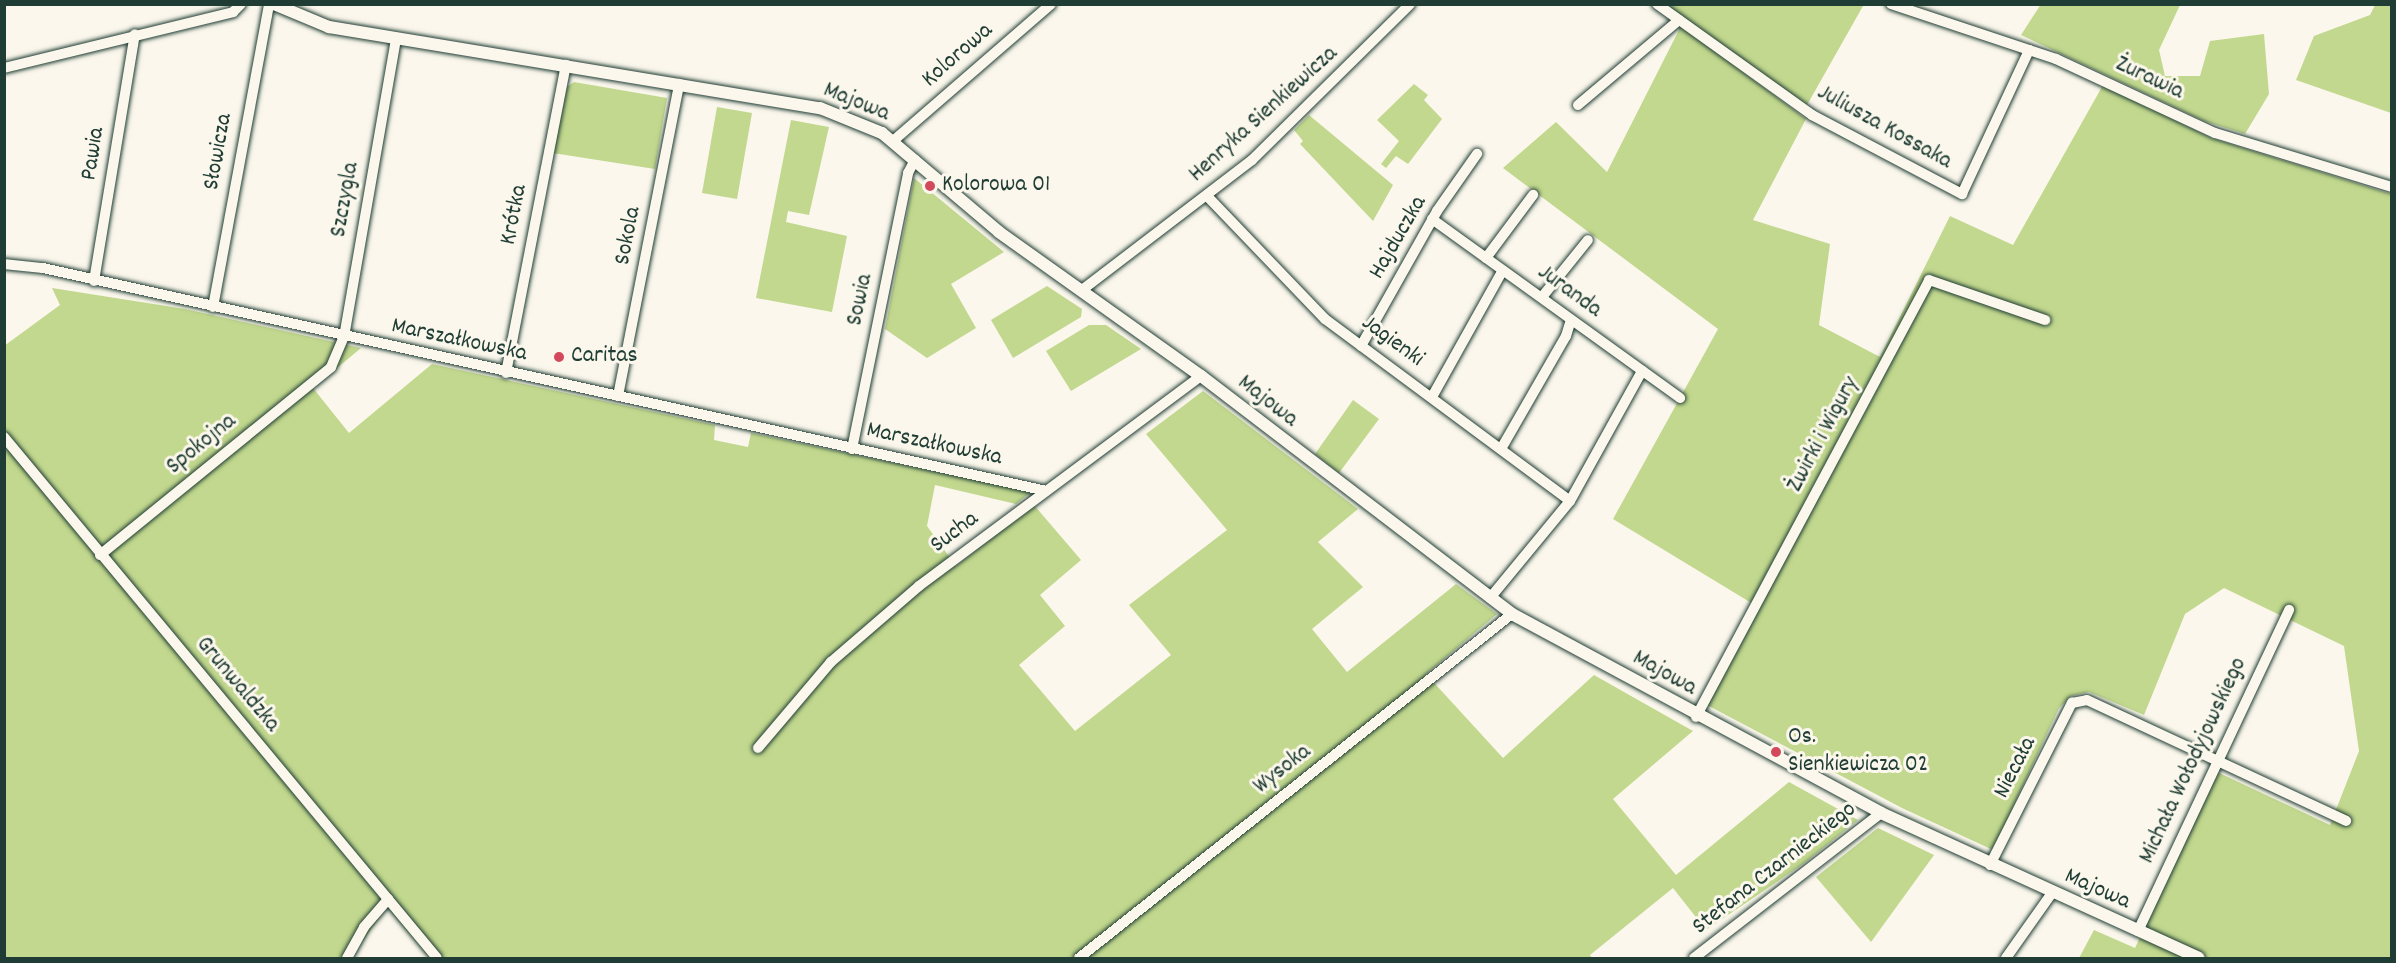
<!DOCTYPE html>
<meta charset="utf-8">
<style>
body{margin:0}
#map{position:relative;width:2396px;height:963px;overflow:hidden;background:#fbf7ec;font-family:Dekko,sans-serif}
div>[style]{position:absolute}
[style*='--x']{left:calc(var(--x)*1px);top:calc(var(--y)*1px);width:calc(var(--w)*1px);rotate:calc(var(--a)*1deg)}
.green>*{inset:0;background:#c2d88e}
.roads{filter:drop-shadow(0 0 2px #1f3d34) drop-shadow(0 0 2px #1f3d34)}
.minor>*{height:10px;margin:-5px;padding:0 5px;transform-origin:5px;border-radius:5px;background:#fbf7ec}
.tertiary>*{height:12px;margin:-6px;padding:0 6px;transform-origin:6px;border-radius:6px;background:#fbf7ec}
.dots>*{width:16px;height:16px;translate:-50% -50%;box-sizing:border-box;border:3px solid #fbf7ec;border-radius:50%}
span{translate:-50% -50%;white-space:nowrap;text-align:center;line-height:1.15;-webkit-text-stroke:6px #fbf7ec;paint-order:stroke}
.street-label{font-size:24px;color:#1f3d34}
.poi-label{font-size:24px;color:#1f3d34}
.left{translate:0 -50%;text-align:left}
.frame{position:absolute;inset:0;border:6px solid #1f3d34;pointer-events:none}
</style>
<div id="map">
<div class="green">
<i style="clip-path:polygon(1860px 4px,1863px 6px,1807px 105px,1665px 5px)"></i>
<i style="clip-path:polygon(2041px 4px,2180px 5px,2159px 50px,2165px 76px,2200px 76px,2210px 41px,2264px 34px,2269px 94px,2245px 134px,2204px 121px,2021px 35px)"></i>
<i style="clip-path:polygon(2375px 5px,2391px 5px,2391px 113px,2296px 80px,2314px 36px,2370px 15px)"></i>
<i style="clip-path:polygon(1681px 26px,1806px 119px,1753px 220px,1830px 244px,1819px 325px,1880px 357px,1950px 216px,2013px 245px,2103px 85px,2211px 138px,2391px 194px,2391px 958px,2079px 958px,2094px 930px,2135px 948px,2217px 772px,2330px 825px,2359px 751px,2344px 646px,2224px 588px,2185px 614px,2144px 715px,2089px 692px,2071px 696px,2059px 708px,1993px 850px,1902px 808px,1707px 705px,1758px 607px,1613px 519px,1718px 329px,1503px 168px,1556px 122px,1607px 172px)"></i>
<i style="clip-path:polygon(574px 82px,667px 98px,655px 169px,553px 153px,564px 89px)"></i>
<i style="clip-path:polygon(1414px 84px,1428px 95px,1424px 100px,1442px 119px,1408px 164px,1396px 156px,1386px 168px,1381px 164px,1399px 141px,1377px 120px)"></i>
<i style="clip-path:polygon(717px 107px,752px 113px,737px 199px,702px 193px)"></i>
<i style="clip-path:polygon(1309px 115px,1393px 185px,1373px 221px,1300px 144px,1303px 141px,1294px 130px)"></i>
<i style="clip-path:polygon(791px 120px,829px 127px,809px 215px,788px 211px,786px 222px,847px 236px,832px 312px,756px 298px)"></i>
<i style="clip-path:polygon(914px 178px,1004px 252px,951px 284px,976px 328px,927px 358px,885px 329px)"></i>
<i style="clip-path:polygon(1047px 286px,1082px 309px,1081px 317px,1013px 358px,991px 320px)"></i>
<i style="clip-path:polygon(52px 288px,185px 309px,361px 348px,313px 388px,349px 433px,432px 364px,715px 425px,714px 440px,748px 447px,751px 433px,1031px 492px,1016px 504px,935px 485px,927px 526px,956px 566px,1034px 505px,1081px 560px,1040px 595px,1065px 626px,1019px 665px,1075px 731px,1171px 655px,1129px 605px,1227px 530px,1146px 434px,1203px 391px,1358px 509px,1318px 542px,1363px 587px,1312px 629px,1347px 672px,1456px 584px,1497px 614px,1426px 674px,1503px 758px,1594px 675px,1693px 731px,1613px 799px,1676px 875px,1789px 782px,1858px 820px,1803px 864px,1706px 930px,1673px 888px,1590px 955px,1592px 958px,430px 958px,387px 907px,351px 958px,5px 958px,4px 346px,60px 305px)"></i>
<i style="clip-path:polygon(1089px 325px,1106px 325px,1141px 349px,1071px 391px,1046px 351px)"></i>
<i style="clip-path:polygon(1353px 400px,1379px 419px,1339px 473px,1315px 454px)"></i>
<i style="clip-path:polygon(1878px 828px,1934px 855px,1871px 942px,1816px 877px)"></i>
</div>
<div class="roads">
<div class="minor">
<i style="--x:1657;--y:4;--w:191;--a:35.6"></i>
<i style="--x:1812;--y:115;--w:170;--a:27.8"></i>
<i style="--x:1962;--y:194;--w:159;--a:-65"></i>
<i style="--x:1891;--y:4;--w:174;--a:18.4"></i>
<i style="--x:2056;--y:59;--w:175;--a:25"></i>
<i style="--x:2215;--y:133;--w:185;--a:17"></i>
<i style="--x:4;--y:68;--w:236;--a:-13.7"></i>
<i style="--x:233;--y:12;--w:11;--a:-45"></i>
<i style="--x:1578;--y:105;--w:132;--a:-40.1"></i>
<i style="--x:893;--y:141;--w:209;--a:-40.9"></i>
<i style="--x:1208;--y:197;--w:169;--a:46.2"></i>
<i style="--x:1325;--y:319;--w:305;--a:36.6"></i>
<i style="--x:1432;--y:219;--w:306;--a:35.8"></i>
<i style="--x:1486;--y:258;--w:79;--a:-53.3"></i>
<i style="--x:4;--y:264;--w:39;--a:6"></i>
<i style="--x:43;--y:268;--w:1027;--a:12.53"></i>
<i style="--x:94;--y:281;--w:250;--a:-80.6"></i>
<i style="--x:1082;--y:290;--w:214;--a:-37.4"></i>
<i style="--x:1252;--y:160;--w:222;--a:-44.6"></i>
<i style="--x:1542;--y:297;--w:73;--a:-51.1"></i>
<i style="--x:213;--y:307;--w:308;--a:-79.5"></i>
<i style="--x:1361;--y:346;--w:155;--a:-60.6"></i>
<i style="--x:1437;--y:211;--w:70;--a:-54.9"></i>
<i style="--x:506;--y:373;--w:314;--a:-79"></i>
<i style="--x:618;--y:396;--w:318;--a:-78.9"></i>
<i style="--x:1432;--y:397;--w:145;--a:-60.8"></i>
<i style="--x:4;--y:437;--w:677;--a:50.27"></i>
<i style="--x:852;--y:449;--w:282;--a:-78.5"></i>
<i style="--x:908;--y:173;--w:15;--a:-62"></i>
<i style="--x:1501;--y:449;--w:130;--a:-60.1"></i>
<i style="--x:1566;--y:336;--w:17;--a:-73"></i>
<i style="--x:100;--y:555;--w:298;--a:-39.1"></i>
<i style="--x:331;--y:367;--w:33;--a:-67"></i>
<i style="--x:344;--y:337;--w:303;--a:-80.1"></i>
<i style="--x:1490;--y:598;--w:126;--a:-50.5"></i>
<i style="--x:1570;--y:501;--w:149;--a:-61"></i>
<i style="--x:1696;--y:717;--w:495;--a:-61.9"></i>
<i style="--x:1929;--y:280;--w:123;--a:19"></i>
<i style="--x:758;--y:748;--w:113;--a:-49.7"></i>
<i style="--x:831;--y:662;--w:116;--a:-40.8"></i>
<i style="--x:919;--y:586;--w:352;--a:-36.7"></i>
<i style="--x:1990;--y:865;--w:182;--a:-63.2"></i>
<i style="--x:2072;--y:703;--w:15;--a:-11"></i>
<i style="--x:2087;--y:700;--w:286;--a:25"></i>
<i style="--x:2138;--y:931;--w:355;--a:-64.8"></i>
<i style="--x:347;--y:958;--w:35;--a:-61"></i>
<i style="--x:364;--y:927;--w:37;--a:-49"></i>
<i style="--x:1079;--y:958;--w:553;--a:-38.47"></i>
<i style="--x:1694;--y:958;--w:237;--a:-37.8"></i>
<i style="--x:2006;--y:958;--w:80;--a:-54.7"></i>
</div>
<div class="tertiary">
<i style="--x:274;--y:4;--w:60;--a:22.7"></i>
<i style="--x:329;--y:27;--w:498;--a:9.4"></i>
<i style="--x:820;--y:108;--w:67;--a:22"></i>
<i style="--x:882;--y:133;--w:153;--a:40.2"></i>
<i style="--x:999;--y:232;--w:248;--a:35.5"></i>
<i style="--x:1201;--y:376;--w:392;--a:37.4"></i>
<i style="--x:1512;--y:614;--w:419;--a:28.3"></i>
<i style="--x:1881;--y:813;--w:349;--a:24.5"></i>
</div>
</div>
<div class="dots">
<i style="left:930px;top:186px;background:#d1495b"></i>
<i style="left:559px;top:357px;background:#d1495b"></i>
<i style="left:1776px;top:752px;background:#d1495b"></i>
</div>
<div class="street-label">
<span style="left:958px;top:56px;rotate:-41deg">Kolorowa</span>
<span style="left:2149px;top:79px;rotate:25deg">Żurawia</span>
<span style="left:856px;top:103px;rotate:22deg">Majowa</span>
<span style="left:1264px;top:115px;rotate:-42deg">Henryka Sienkiewicza</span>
<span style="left:1884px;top:128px;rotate:29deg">Juliusza Kossaka</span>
<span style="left:219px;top:152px;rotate:-80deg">Słowicza</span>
<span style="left:94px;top:154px;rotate:-81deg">Pawia</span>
<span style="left:346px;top:200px;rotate:-80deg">Szczygla</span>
<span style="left:515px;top:215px;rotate:-79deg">Krótka</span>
<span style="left:629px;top:236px;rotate:-79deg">Sokola</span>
<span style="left:1399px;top:238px;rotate:-60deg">Hajduczka</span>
<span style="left:1569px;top:292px;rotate:36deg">Juranda</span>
<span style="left:861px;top:300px;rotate:-78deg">Sowia</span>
<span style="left:459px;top:341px;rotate:12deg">Marszałkowska</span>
<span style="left:1392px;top:342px;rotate:36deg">Jagienki</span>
<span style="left:1267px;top:402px;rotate:38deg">Majowa</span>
<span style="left:1824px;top:435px;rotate:-62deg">Żwirki i Wigury</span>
<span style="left:202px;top:445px;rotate:-39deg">Spokojna</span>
<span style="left:934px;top:445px;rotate:12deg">Marszałkowska</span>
<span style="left:955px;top:533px;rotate:-37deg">Sucha</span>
<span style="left:1664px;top:674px;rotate:29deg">Majowa</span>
<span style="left:237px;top:685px;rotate:50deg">Grunwaldzka</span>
<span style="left:2194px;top:761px;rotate:-65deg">Michała Wołodyjowskiego</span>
<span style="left:2016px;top:768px;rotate:-63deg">Niecała</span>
<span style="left:1283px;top:770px;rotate:-38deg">Wysoka</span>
<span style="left:1775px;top:869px;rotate:-38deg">Stefana Czarnieckiego</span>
<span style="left:2097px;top:890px;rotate:24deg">Majowa</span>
</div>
<div class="poi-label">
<span class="left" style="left:942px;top:186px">Kolorowa 01</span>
<span class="left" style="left:571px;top:357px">Caritas</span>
<span class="left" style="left:1788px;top:752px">Os.<br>Sienkiewicza 02</span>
</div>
<div class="frame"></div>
</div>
